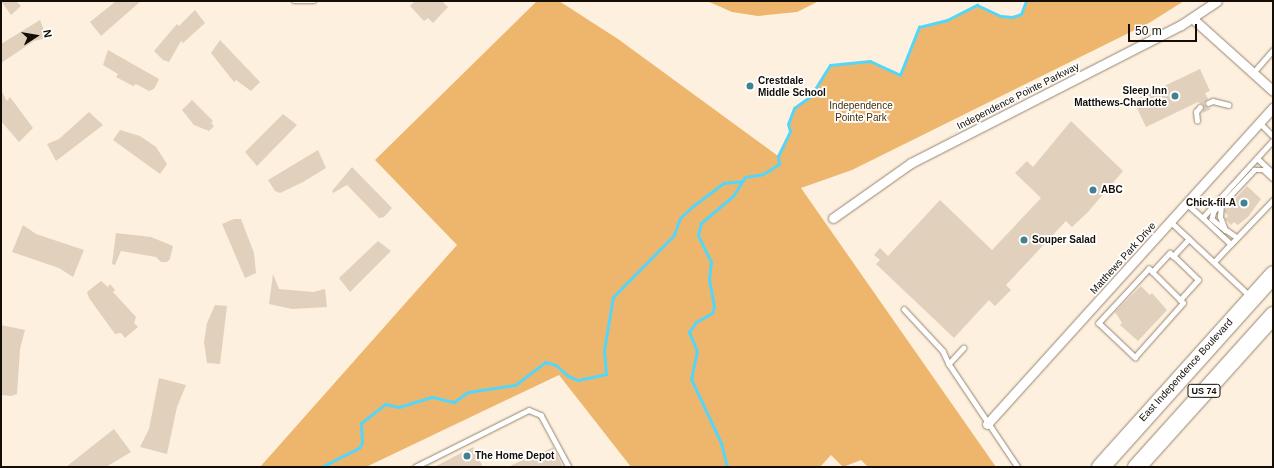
<!DOCTYPE html>
<style>
body{margin:0}
#map{position:relative;width:1274px;height:468px;overflow:hidden;background:#fef0de;font-family:Arial,sans-serif}
div>[style]{position:absolute}
[style*='--x']{left:calc(var(--x)*1px);top:calc(var(--y)*1px);width:calc(var(--w)*1px);rotate:calc(var(--a)*1deg)}
.green>*{inset:0;background:#eeb66d}
.stream>*{height:3px;margin:-1.5px;padding:0 1.5px;transform-origin:1.5px;border-radius:1.5px;background:#55d5f8}
.building>*{inset:0;background:#e1d0bb}
.roads{filter:drop-shadow(0 0 1px #958572) drop-shadow(0 0 1px #958572)}
.lane>*{height:4.5px;margin:-2.25px;padding:0 2.25px;transform-origin:2.25px;border-radius:2.25px;background:#fff}
.street>*{height:9px;margin:-4.5px;padding:0 4.5px;transform-origin:4.5px;border-radius:4.5px;background:#fff}
.highway>*{height:17px;margin:-8.5px;padding:0 8.5px;transform-origin:8.5px;border-radius:8.5px;background:#fff}
.dots>*{width:11px;height:11px;translate:-50% -50%;box-sizing:border-box;border:2px solid #fff;border-radius:50%}
span{translate:-50% -50%;white-space:nowrap;text-align:center;line-height:1.15;-webkit-text-stroke:3.5px #fff;paint-order:stroke}
.shield-label span{padding:1px 3px;background:#fff;border:1px solid;border-radius:3px;-webkit-text-stroke-width:0}
.shield-label{font-size:9px;color:#130d06;font-weight:700}
.poi-label{font-size:10px;color:#130d06;font-weight:700}
.left{translate:0 -50%;text-align:left}
.right{translate:-100% -50%;text-align:right}
.street-label{font-size:10px;color:#130d06}
.park-label{font-size:10px;color:#442c08}
.frame{position:absolute;inset:0;border:2px solid #130d06;pointer-events:none}
.north{position:absolute;left:16px;top:16px;width:40px;height:40px;-webkit-text-stroke:3px #fff;paint-order:stroke;rotate:78deg;font-size:11px;font-weight:700;line-height:16px;text-align:center;color:#130d06}
.north::after{content:'';display:block;margin:auto;width:14px;height:18px;background:#130d06;clip-path:polygon(50% 0,100% 100%,50% 72%,0 100%)}
.scale{position:absolute;left:1128px;top:24px;width:69px;height:18px;box-sizing:border-box;border:2px solid #130d06;border-top:0;padding-left:5px;font-size:12px;line-height:14px;white-space:nowrap;color:#130d06;-webkit-text-stroke:3px #fff;paint-order:stroke}
</style>
<div id="map">
<div class="green">
<i style="clip-path:polygon(537px 1px,559px 1px,618px 39px,778px 156px,790px 131px,788px 124px,794px 108px,810px 97px,830px 65px,870px 61px,900px 74px,919px 27px,947px 20px,977px 5px,1001px 16px,1012px 17px,1021px 14px,1026px 1px,1184px 1px,1149px 23px,852px 170px,801px 188px,996px 467px,868px 467px,861px 460px,843px 467px,831px 455px,820px 467px,631px 467px,559px 375px,366px 467px,260px 467px,457px 245px,375px 160px)"></i>
<i style="clip-path:polygon(707px 1px,819px 1px,797px 12px,758px 16px,732px 12px)"></i>
</div>
<div class="stream">
<i style="--x:321;--y:467;--w:42;--a:-26.6"></i>
<i style="--x:359;--y:448;--w:6;--a:-59"></i>
<i style="--x:362;--y:443;--w:20;--a:-93"></i>
<i style="--x:361;--y:423;--w:31;--a:-38"></i>
<i style="--x:385;--y:404;--w:14;--a:12"></i>
<i style="--x:399;--y:407;--w:34;--a:-17"></i>
<i style="--x:432;--y:397;--w:23;--a:13"></i>
<i style="--x:454;--y:402;--w:17;--a:-36"></i>
<i style="--x:468;--y:392;--w:48;--a:-8.5"></i>
<i style="--x:515;--y:385;--w:38;--a:-37"></i>
<i style="--x:545;--y:362;--w:11;--a:15"></i>
<i style="--x:556;--y:365;--w:16;--a:43"></i>
<i style="--x:568;--y:376;--w:11;--a:22"></i>
<i style="--x:578;--y:380;--w:29;--a:-12"></i>
<i style="--x:606;--y:374;--w:24;--a:-95"></i>
<i style="--x:604;--y:350;--w:54;--a:-80.4"></i>
<i style="--x:613;--y:297;--w:87;--a:-45.5"></i>
<i style="--x:674;--y:235;--w:18;--a:-71"></i>
<i style="--x:680;--y:218;--w:18;--a:-43"></i>
<i style="--x:693;--y:206;--w:39;--a:-37"></i>
<i style="--x:724;--y:183;--w:19;--a:-6"></i>
<i style="--x:727;--y:467;--w:25;--a:-104"></i>
<i style="--x:721;--y:443;--w:71;--a:-115.1"></i>
<i style="--x:691;--y:379;--w:29;--a:-78"></i>
<i style="--x:697;--y:351;--w:21;--a:-113"></i>
<i style="--x:689;--y:332;--w:12;--a:-55"></i>
<i style="--x:696;--y:322;--w:18;--a:-29"></i>
<i style="--x:712;--y:313;--w:6;--a:-72"></i>
<i style="--x:714;--y:307;--w:27;--a:-100"></i>
<i style="--x:709;--y:280;--w:18;--a:-84"></i>
<i style="--x:711;--y:262;--w:30;--a:-116"></i>
<i style="--x:698;--y:235;--w:12;--a:-76"></i>
<i style="--x:701;--y:223;--w:42;--a:-40.2"></i>
<i style="--x:733;--y:196;--w:22;--a:-58"></i>
<i style="--x:745;--y:177;--w:18;--a:-9"></i>
<i style="--x:763;--y:174;--w:19;--a:-32"></i>
<i style="--x:779;--y:164;--w:8;--a:-97"></i>
<i style="--x:778;--y:156;--w:28;--a:-64"></i>
<i style="--x:790;--y:131;--w:7;--a:-106"></i>
<i style="--x:788;--y:124;--w:17;--a:-69"></i>
<i style="--x:794;--y:108;--w:19;--a:-35"></i>
<i style="--x:810;--y:97;--w:38;--a:-58"></i>
<i style="--x:830;--y:65;--w:40;--a:-5.7"></i>
<i style="--x:870;--y:61;--w:33;--a:25"></i>
<i style="--x:900;--y:75;--w:52;--a:-68.4"></i>
<i style="--x:919;--y:27;--w:29;--a:-14"></i>
<i style="--x:947;--y:20;--w:34;--a:-27"></i>
<i style="--x:977;--y:5;--w:26;--a:25"></i>
<i style="--x:1001;--y:16;--w:11;--a:5"></i>
<i style="--x:1012;--y:17;--w:9;--a:-18"></i>
<i style="--x:1021;--y:14;--w:14;--a:-69"></i>
</div>
<div class="building">
<i style="clip-path:polygon(1px 1px,16px 1px,21px 6px,11px 15px)"></i>
<i style="clip-path:polygon(116px 1px,141px 1px,101px 36px,90px 22px)"></i>
<i style="clip-path:polygon(415px 1px,442px 1px,448px 7px,433px 23px,428px 18px,424px 21px,410px 6px)"></i>
<i style="clip-path:polygon(195px 10px,205px 23px,183px 43px,181px 41px,169px 62px,163px 60px,154px 51px,177px 24px,179px 26px)"></i>
<i style="clip-path:polygon(40px 20px,47px 38px,34px 41px,1px 63px,1px 44px)"></i>
<i style="clip-path:polygon(220px 40px,260px 82px,251px 91px,236px 80px,234px 82px,211px 53px)"></i>
<i style="clip-path:polygon(108px 50px,159px 79px,154px 89px,149px 91px,136px 84px,133px 86px,116px 77px,118px 74px,103px 65px)"></i>
<i style="clip-path:polygon(1200px 69px,1210px 91px,1205px 93px,1208px 99px,1204px 104px,1211px 109px,1203px 113px,1203px 105px,1198px 102px,1146px 127px,1136px 106px,1140px 104px,1137px 99px)"></i>
<i style="clip-path:polygon(1px 90px,7px 101px,10px 97px,33px 128px,19px 142px,1px 121px)"></i>
<i style="clip-path:polygon(192px 100px,213px 121px,211px 123px,214px 126px,209px 131px,194px 125px,182px 110px)"></i>
<i style="clip-path:polygon(89px 112px,103px 125px,56px 161px,47px 144px,59px 139px)"></i>
<i style="clip-path:polygon(283px 114px,297px 125px,257px 166px,245px 152px)"></i>
<i style="clip-path:polygon(1071px 121px,1123px 171px,1088px 212px,1072px 227px,1066px 221px,1006px 285px,1011px 290px,995px 306px,989px 300px,954px 338px,876px 264px,880px 260px,874px 255px,880px 248px,888px 256px,940px 200px,992px 250px,1041px 198px,1015px 173px,1027px 161px,1033px 167px)"></i>
<i style="clip-path:polygon(120px 130px,140px 136px,156px 147px,167px 164px,160px 174px,113px 140px)"></i>
<i style="clip-path:polygon(318px 150px,326px 168px,303px 182px,280px 193px,275px 191px,268px 180px)"></i>
<i style="clip-path:polygon(352px 167px,392px 208px,384px 217px,379px 218px,347px 185px,333px 193px,332px 191px)"></i>
<i style="clip-path:polygon(1247px 186px,1261px 199px,1248px 217px,1238px 225px,1234px 222px,1231px 225px,1225px 219px,1228px 216px,1224px 211px)"></i>
<i style="clip-path:polygon(234px 219px,241px 219px,254px 253px,256px 273px,245px 278px,222px 224px)"></i>
<i style="clip-path:polygon(23px 225px,36px 234px,84px 250px,73px 277px,59px 268px,12px 252px)"></i>
<i style="clip-path:polygon(116px 233px,151px 237px,173px 246px,170px 259px,167px 262px,161px 262px,156px 257px,121px 251px,115px 265px,112px 264px)"></i>
<i style="clip-path:polygon(378px 241px,391px 251px,350px 292px,339px 278px)"></i>
<i style="clip-path:polygon(273px 274px,279px 289px,313px 292px,325px 289px,327px 307px,292px 309px,269px 304px)"></i>
<i style="clip-path:polygon(101px 281px,108px 287px,110px 284px,115px 290px,113px 292px,136px 317px,134px 323px,138px 327px,125px 338px,121px 333px,115px 334px,89px 298px,87px 292px)"></i>
<i style="clip-path:polygon(1141px 286px,1150px 295px,1152px 293px,1167px 310px,1138px 341px,1120px 325px,1122px 323px,1115px 312px)"></i>
<i style="clip-path:polygon(215px 305px,227px 306px,220px 364px,207px 363px,204px 342px,207px 323px)"></i>
<i style="clip-path:polygon(1px 325px,25px 330px,20px 349px,17px 394px,11px 396px,1px 395px)"></i>
<i style="clip-path:polygon(159px 378px,186px 385px,177px 407px,167px 454px,140px 447px,149px 429px)"></i>
<i style="clip-path:polygon(114px 429px,131px 452px,106px 467px,66px 467px)"></i>
<i style="clip-path:polygon(473px 447px,483px 467px,434px 467px)"></i>
<i style="clip-path:polygon(553px 447px,563px 467px,508px 467px,539px 452px,540px 454px)"></i>
</div>
<div class="roads">
<div class="lane">
<i style="--x:294;--y:1;--w:20;--a:0"></i>
<i style="--x:1253;--y:73;--w:30;--a:-49"></i>
<i style="--x:1208;--y:103;--w:5;--a:-22"></i>
<i style="--x:1213;--y:101;--w:16;--a:14"></i>
<i style="--x:1197;--y:121;--w:9;--a:-96"></i>
<i style="--x:1196;--y:112;--w:6;--a:-51"></i>
<i style="--x:1260;--y:123;--w:18;--a:45"></i>
<i style="--x:1273;--y:141;--w:104;--a:132.3"></i>
<i style="--x:1203;--y:218;--w:38;--a:43"></i>
<i style="--x:1231;--y:244;--w:61;--a:-46.3"></i>
<i style="--x:1257;--y:158;--w:22;--a:43"></i>
<i style="--x:1187;--y:204;--w:21;--a:41"></i>
<i style="--x:1221;--y:205;--w:9;--a:139"></i>
<i style="--x:1214;--y:211;--w:8;--a:104"></i>
<i style="--x:1212;--y:219;--w:17;--a:40"></i>
<i style="--x:1171;--y:222;--w:108;--a:43.1"></i>
<i style="--x:1237;--y:238;--w:14;--a:-146"></i>
<i style="--x:1225;--y:230;--w:14;--a:-111"></i>
<i style="--x:1220;--y:217;--w:12;--a:-85"></i>
<i style="--x:1221;--y:205;--w:48;--a:-46.7"></i>
<i style="--x:1254;--y:170;--w:10;--a:0"></i>
<i style="--x:1264;--y:170;--w:12;--a:42"></i>
<i style="--x:1214;--y:262;--w:25;--a:-47"></i>
<i style="--x:1152;--y:272;--w:26;--a:-47"></i>
<i style="--x:1170;--y:253;--w:4;--a:45"></i>
<i style="--x:1180;--y:300;--w:44;--a:-135"></i>
<i style="--x:1149;--y:269;--w:74;--a:132.8"></i>
<i style="--x:1099;--y:323;--w:50;--a:43.4"></i>
<i style="--x:1135;--y:357;--w:72;--a:-48.4"></i>
<i style="--x:1183;--y:303;--w:4;--a:-135"></i>
<i style="--x:1180;--y:300;--w:27;--a:-48"></i>
<i style="--x:1198;--y:280;--w:35;--a:-136"></i>
<i style="--x:1173;--y:256;--w:23;--a:-47"></i>
<i style="--x:904;--y:309;--w:57;--a:47.1"></i>
<i style="--x:943;--y:351;--w:14;--a:65"></i>
<i style="--x:964;--y:348;--w:22;--a:133"></i>
<i style="--x:949;--y:364;--w:124;--a:56.2"></i>
<i style="--x:415;--y:467;--w:127;--a:-26.6"></i>
<i style="--x:529;--y:410;--w:13;--a:23"></i>
<i style="--x:541;--y:415;--w:59;--a:61.7"></i>
</div>
<div class="street">
<i style="--x:1192;--y:18;--w:109;--a:42"></i>
<i style="--x:833;--y:218;--w:95;--a:-35.2"></i>
<i style="--x:911;--y:163;--w:303;--a:-27.1"></i>
<i style="--x:1181;--y:25;--w:43;--a:-33.7"></i>
<i style="--x:987;--y:424;--w:427;--a:-47.9"></i>
</div>
<div class="highway">
<i style="--x:1100;--y:467;--w:259;--a:-48.1"></i>
<i style="--x:1136;--y:467;--w:205;--a:-48"></i>
</div>
</div>
<div class="dots">
<i style="left:750px;top:86px;background:#408194"></i>
<i style="left:1175px;top:96px;background:#408194"></i>
<i style="left:1093px;top:190px;background:#408194"></i>
<i style="left:1244px;top:203px;background:#408194"></i>
<i style="left:1024px;top:240px;background:#408194"></i>
<i style="left:467px;top:456px;background:#408194"></i>
</div>
<div class="shield-label">
<span style="left:1204px;top:391px">US 74</span>
</div>
<div class="poi-label">
<span class="left" style="left:758px;top:86px">Crestdale<br>Middle School</span>
<span class="right" style="left:1167px;top:96px">Sleep Inn<br>Matthews-Charlotte</span>
<span class="left" style="left:1101px;top:190px">ABC</span>
<span class="right" style="left:1236px;top:203px">Chick-fil-A</span>
<span class="left" style="left:1032px;top:240px">Souper Salad</span>
<span class="left" style="left:475px;top:456px">The Home Depot</span>
</div>
<div class="street-label">
<span style="left:1018px;top:96px;rotate:-27deg">Independence Pointe Parkway</span>
<span style="left:1123px;top:258px;rotate:-48deg">Matthews Park Drive</span>
<span style="left:1186px;top:370px;rotate:-48deg">East Independence Boulevard</span>
</div>
<div class="park-label">
<span style="left:861px;top:111px">Independence<br>Pointe Park</span>
</div>
<div class="frame"></div>
<div class="north">N</div>
<div class="scale">50 m</div>
</div>
